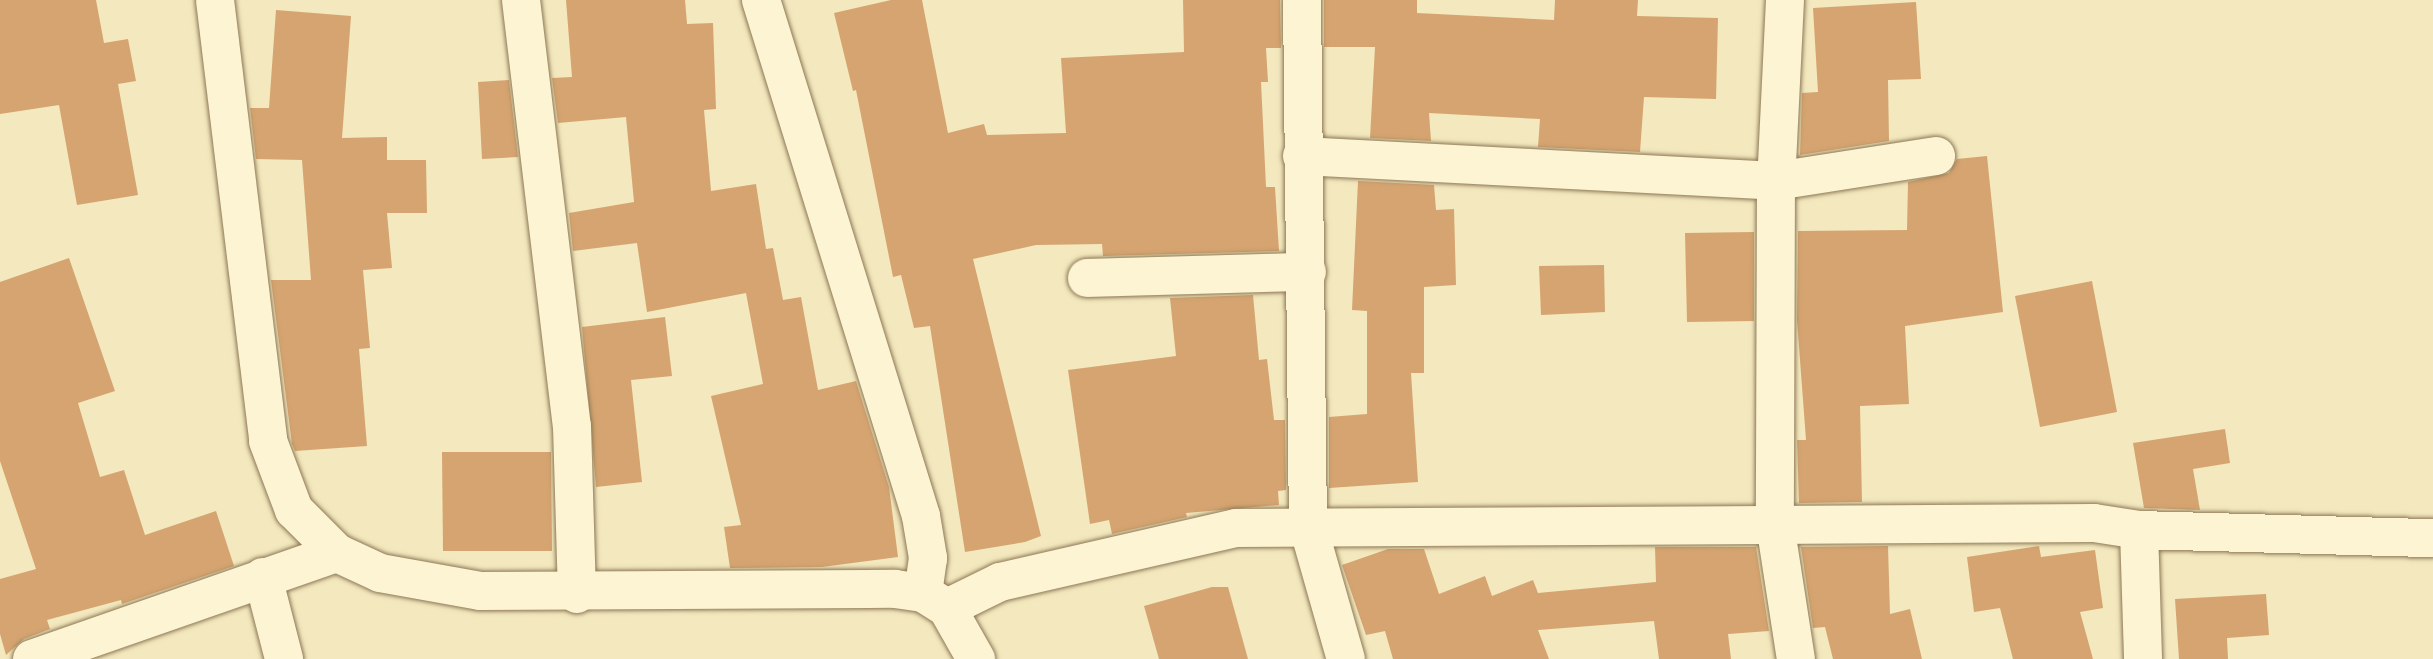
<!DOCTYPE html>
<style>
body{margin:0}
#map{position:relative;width:2433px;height:659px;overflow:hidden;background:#f3e8be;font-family:"Crimson Pro",serif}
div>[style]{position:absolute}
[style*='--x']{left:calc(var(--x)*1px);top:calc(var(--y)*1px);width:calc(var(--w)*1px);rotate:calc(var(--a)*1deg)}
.building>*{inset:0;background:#d5a470}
.roads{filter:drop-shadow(0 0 2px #8d7855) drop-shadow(0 0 2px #8d7855)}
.street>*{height:38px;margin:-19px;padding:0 19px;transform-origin:19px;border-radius:19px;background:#fcf4d3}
.secondary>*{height:38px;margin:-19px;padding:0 19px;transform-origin:19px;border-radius:19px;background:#fcf4d3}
span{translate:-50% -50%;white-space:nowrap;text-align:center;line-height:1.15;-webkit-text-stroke:7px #f9f1cf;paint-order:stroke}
</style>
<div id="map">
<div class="building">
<i style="clip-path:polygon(0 0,96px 0,104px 43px,128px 39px,136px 81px,118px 84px,138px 195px,77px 205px,59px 105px,0 114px)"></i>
<i style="clip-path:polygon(566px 0,685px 0,687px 24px,713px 23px,716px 109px,704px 110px,711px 191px,756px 184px,766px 249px,773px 248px,783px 300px,801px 297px,818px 390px,856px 381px,889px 487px,898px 557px,822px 567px,730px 568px,724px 527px,741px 525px,711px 396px,763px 384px,746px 293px,647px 312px,637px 243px,573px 251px,569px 213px,634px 202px,626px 117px,558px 123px,552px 78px,572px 77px)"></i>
<i style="clip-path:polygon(891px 0,922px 0,948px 133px,984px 124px,987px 135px,1066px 133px,1061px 58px,1184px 52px,1183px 0,1280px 0,1281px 48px,1266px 48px,1268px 82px,1261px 82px,1266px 187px,1275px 187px,1279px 251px,1103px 256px,1102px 244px,1036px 245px,973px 259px,1041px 536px,1025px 542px,965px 552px,930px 326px,914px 328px,901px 275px,893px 277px,856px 90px,853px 91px,834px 13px)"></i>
<i style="clip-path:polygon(1324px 0,1417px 0,1417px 13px,1554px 20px,1555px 0,1638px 0,1637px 16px,1718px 18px,1716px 99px,1644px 97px,1640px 152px,1538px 147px,1540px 119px,1429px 113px,1431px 141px,1370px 138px,1375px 47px,1324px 47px)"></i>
<i style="clip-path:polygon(1916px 2px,1921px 79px,1888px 80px,1889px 141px,1800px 155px,1802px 93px,1818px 92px,1813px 8px)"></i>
<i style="clip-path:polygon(276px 10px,351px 16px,342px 138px,387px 137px,387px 160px,426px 160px,427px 213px,387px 213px,392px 268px,363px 270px,370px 348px,359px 349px,367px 446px,295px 451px,292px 444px,271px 280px,311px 280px,302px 160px,256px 159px,250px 108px,269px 108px)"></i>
<i style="clip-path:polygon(509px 80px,518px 157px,482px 159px,478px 82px)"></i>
<i style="clip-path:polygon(1987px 156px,2003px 312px,1905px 326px,1909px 404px,1860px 406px,1862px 502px,1799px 503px,1797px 440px,1806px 440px,1797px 320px,1798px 231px,1907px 230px,1908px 182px,1949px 173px,1957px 159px)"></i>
<i style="clip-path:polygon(1358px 181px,1434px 185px,1436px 210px,1454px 209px,1456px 285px,1424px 287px,1424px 373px,1411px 373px,1418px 482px,1329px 488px,1329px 417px,1367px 414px,1367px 311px,1352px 310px)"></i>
<i style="clip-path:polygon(1754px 232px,1754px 321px,1687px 322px,1685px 233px)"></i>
<i style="clip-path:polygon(69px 258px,115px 391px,78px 403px,100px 477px,124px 470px,145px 535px,216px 511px,234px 566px,122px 604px,121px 600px,47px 620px,50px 629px,24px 639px,6px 655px,0 634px,0 579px,36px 569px,0 461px,0 282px)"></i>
<i style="clip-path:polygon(1604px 265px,1605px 312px,1541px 315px,1539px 266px)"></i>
<i style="clip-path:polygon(2092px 281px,2117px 412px,2040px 427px,2015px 296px)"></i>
<i style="clip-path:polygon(1253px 295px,1259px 360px,1267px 359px,1274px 420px,1285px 420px,1286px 490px,1278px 491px,1279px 505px,1186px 513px,1187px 517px,1112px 534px,1109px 520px,1090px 524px,1068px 370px,1176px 356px,1170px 298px)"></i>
<i style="clip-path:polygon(665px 317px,672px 376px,631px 380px,642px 482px,596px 487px,582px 327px)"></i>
<i style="clip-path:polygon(2225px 429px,2230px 463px,2193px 469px,2200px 510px,2144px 508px,2133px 443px)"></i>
<i style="clip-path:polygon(442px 452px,551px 452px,552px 551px,443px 551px)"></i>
<i style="clip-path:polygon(1888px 546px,1890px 614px,1910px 609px,1922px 659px,1833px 659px,1825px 627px,1813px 628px,1801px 547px)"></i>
<i style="clip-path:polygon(2039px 546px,2041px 557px,2095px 550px,2103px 608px,2080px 612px,2093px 659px,2013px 659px,2000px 608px,1974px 612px,1967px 557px)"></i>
<i style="clip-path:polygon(1655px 547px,1756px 547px,1769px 631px,1728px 634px,1731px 659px,1659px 659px,1654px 621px,1538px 630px,1549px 659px,1393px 659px,1385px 631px,1366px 635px,1342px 565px,1388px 549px,1424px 549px,1439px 594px,1485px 576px,1492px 596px,1533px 580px,1538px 593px,1656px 582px)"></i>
<i style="clip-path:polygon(1212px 587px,1228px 587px,1248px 659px,1159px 659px,1144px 606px)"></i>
<i style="clip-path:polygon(2266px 594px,2269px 635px,2227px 638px,2228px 659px,2179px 659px,2175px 599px)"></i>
</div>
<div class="roads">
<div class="street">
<i style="--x:521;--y:0;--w:429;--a:83.2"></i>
<i style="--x:572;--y:426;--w:168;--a:88.3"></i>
<i style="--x:761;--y:0;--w:540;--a:72.77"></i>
<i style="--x:921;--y:516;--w:43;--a:80.5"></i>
<i style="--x:928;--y:558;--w:35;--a:98"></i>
<i style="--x:1302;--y:0;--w:526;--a:89.35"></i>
<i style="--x:1308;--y:526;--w:138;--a:74.1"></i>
<i style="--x:1785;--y:0;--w:181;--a:92.8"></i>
<i style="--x:1776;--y:181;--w:343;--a:90.2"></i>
<i style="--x:1775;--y:524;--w:137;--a:81.2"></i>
<i style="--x:1302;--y:156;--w:475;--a:3"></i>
<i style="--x:1776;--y:181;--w:162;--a:-8.9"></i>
<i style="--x:1087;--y:278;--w:220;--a:-1.6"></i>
<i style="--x:2139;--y:530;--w:294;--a:1.6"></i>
<i style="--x:263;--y:577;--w:85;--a:75.6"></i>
<i style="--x:947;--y:608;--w:59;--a:-26.1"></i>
<i style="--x:1000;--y:582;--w:242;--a:-12.9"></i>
<i style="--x:1236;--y:528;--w:858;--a:-0.33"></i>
<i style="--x:2094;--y:523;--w:46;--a:8.8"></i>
<i style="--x:2139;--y:530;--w:129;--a:88.2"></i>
<i style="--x:32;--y:659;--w:323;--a:-19.2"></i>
</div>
<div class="secondary">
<i style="--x:215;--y:0;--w:444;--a:83.1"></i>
<i style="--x:268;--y:441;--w:74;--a:69.4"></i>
<i style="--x:294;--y:510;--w:61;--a:45"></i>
<i style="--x:337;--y:553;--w:47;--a:24.9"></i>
<i style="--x:380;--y:573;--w:102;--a:10.2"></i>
<i style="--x:480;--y:591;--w:415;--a:-0.3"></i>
<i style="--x:895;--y:589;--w:28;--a:8"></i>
<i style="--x:923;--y:593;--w:28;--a:32"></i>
<i style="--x:947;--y:608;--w:59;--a:60.4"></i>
</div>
</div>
</div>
